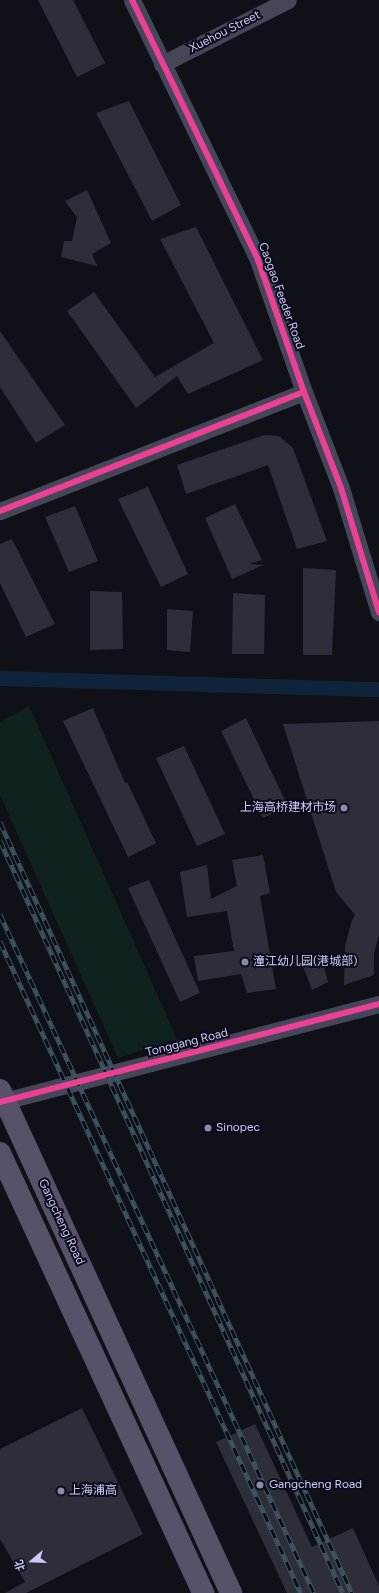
<!DOCTYPE html>
<meta charset="utf-8">
<style>
body{margin:0}
#map{position:relative;width:379px;height:1593px;overflow:hidden;background:#101018;font-family:Figtree,"Noto Sans SC",sans-serif}
div>[style]{position:absolute}
[style*='--x']{left:calc(var(--x)*1px);top:calc(var(--y)*1px);width:calc(var(--w)*1px);rotate:calc(var(--a)*1deg)}
.green>*{inset:0;background:#102220}
.canal>*{height:15px;margin:-7.5px;padding:0 7.5px;transform-origin:7.5px;border-radius:7.5px;background:#0f243a}
.building>*{inset:0;background:#2e2e3a}
.minor>*{height:17px;margin:-8.5px;padding:0 8.5px;transform-origin:8.5px;border-radius:8.5px;background:#454658}
.major>*{height:22px;margin:-11px;padding:0 11px;transform-origin:11px;border-radius:11px;background:#57516a}
.rail>*{height:4.5px;margin-top:-2.25px;transform-origin:0;background:repeating-linear-gradient(90deg,#0d0c1b 0 9px,#3e545f 0 18px);box-sizing:border-box;border-block:1px solid #3e545f}
.cycleway>*{height:6px;margin:-3px;padding:0 3px;transform-origin:3px;border-radius:3px;background:#ea4096}
.dots>*{width:11px;height:11px;translate:-50% -50%;box-sizing:border-box;border:2px solid #0d0c1b;border-radius:50%}
span{translate:-50% -50%;white-space:nowrap;text-align:center;line-height:1.15;-webkit-text-stroke:4px #0d0c1b;paint-order:stroke}
.street-label{font-size:12px;color:#cbcbfb}
.poi-label{font-size:12px;color:#cbcbfb}
.right{translate:-100% -50%;text-align:right}
.left{translate:0 -50%;text-align:left}
.north{position:absolute;left:12px;top:1541px;width:40px;height:40px;-webkit-text-stroke:3px #0d0c1b;paint-order:stroke;rotate:251deg;font-size:11px;font-weight:700;line-height:16px;text-align:center;color:#cbcbfb}
.north::after{content:'';display:block;margin:auto;width:14px;height:18px;background:#cbcbfb;clip-path:polygon(50% 0,100% 100%,50% 72%,0 100%)}
</style>
<div id="map">
<div class="green">
<i style="clip-path:polygon(29px 706px,177px 1039px,118px 1058px,0 795px,0 722px)"></i>
</div>
<div class="canal">
<i style="--x:0;--y:678;--w:379;--a:1.7"></i>
</div>
<div class="building">
<i style="clip-path:polygon(38px 0,73px 0,105px 63px,77px 77px)"></i>
<i style="clip-path:polygon(129px 101px,181px 205px,152px 221px,96px 113px)"></i>
<i style="clip-path:polygon(87px 190px,111px 243px,92px 254px,97px 266px,61px 257px,64px 241px,72px 241px,77px 217px,65px 201px)"></i>
<i style="clip-path:polygon(196px 227px,263px 360px,188px 394px,177px 376px,136px 408px,67px 311px,94px 292px,155px 377px,214px 343px,160px 239px)"></i>
<i style="clip-path:polygon(0 331px,65px 425px,36px 443px,0 387px)"></i>
<i style="clip-path:polygon(264px 435px,279px 436px,293px 448px,327px 541px,297px 549px,268px 465px,186px 494px,177px 465px)"></i>
<i style="clip-path:polygon(148px 487px,188px 574px,161px 587px,118px 499px)"></i>
<i style="clip-path:polygon(235px 504px,262px 560px,249px 564px,263px 565px,232px 579px,205px 518px)"></i>
<i style="clip-path:polygon(75px 506px,98px 561px,69px 572px,45px 517px)"></i>
<i style="clip-path:polygon(12px 539px,55px 624px,26px 637px,0 583px,0 544px)"></i>
<i style="clip-path:polygon(303px 568px,336px 570px,332px 655px,303px 655px)"></i>
<i style="clip-path:polygon(90px 591px,122px 592px,123px 649px,90px 650px)"></i>
<i style="clip-path:polygon(233px 593px,265px 595px,264px 654px,232px 654px)"></i>
<i style="clip-path:polygon(167px 609px,193px 611px,190px 652px,167px 650px)"></i>
<i style="clip-path:polygon(93px 708px,125px 783px,127px 782px,156px 843px,128px 857px,63px 721px)"></i>
<i style="clip-path:polygon(246px 718px,288px 807px,263px 818px,221px 731px)"></i>
<i style="clip-path:polygon(379px 721px,379px 935px,374px 953px,374px 975px,344px 985px,345px 946px,351px 923px,355px 915px,336px 892px,283px 724px)"></i>
<i style="clip-path:polygon(184px 746px,225px 834px,197px 846px,156px 758px)"></i>
<i style="clip-path:polygon(263px 855px,270px 893px,260px 896px,276px 989px,247px 993px,241px 974px,198px 981px,194px 956px,234px 951px,227px 911px,187px 917px,180px 872px,207px 865px,211px 899px,237px 886px,232px 860px)"></i>
<i style="clip-path:polygon(149px 880px,200px 993px,180px 1002px,128px 888px)"></i>
<i style="clip-path:polygon(320px 952px,328px 982px,312px 990px,301px 961px)"></i>
<i style="clip-path:polygon(82px 1408px,143px 1534px,26px 1593px,5px 1593px,25px 1582px,0 1539px,0 1449px)"></i>
<i style="clip-path:polygon(255px 1424px,312px 1547px,353px 1528px,379px 1586px,379px 1593px,287px 1593px,216px 1442px)"></i>
</div>
<div class="minor">
<i style="--x:132;--y:0;--w:289;--a:64.1"></i>
<i style="--x:258;--y:260;--w:140;--a:70.8"></i>
<i style="--x:304;--y:392;--w:103;--a:68.9"></i>
<i style="--x:341;--y:488;--w:130;--a:73"></i>
<i style="--x:162;--y:64;--w:141;--a:-26.9"></i>
<i style="--x:0;--y:511;--w:326;--a:-21.4"></i>
<i style="--x:0;--y:1102;--w:391;--a:-14.5"></i>
</div>
<div class="major">
<i style="--x:0;--y:1090;--w:554;--a:65.33"></i>
<i style="--x:0;--y:1153;--w:485;--a:65.2"></i>
</div>
<div class="rail">
<i style="--x:0;--y:822;--w:848;--a:65.46"></i>
<i style="--x:0;--y:840;--w:827;--a:65.51"></i>
<i style="--x:0;--y:914;--w:748;--a:65.18"></i>
<i style="--x:0;--y:941;--w:718;--a:65.22"></i>
</div>
<div class="cycleway">
<i style="--x:132;--y:0;--w:289;--a:64.1"></i>
<i style="--x:258;--y:260;--w:140;--a:70.8"></i>
<i style="--x:304;--y:392;--w:103;--a:68.9"></i>
<i style="--x:341;--y:488;--w:130;--a:73"></i>
<i style="--x:0;--y:511;--w:326;--a:-21.4"></i>
<i style="--x:0;--y:1102;--w:391;--a:-14.5"></i>
</div>
<div class="dots">
<i style="left:344px;top:808px;background:#8a8aac"></i>
<i style="left:245px;top:962px;background:#8a8aac"></i>
<i style="left:208px;top:1128px;background:#8a8aac"></i>
<i style="left:260px;top:1485px;background:#8a8aac"></i>
<i style="left:61px;top:1491px;background:#8a8aac"></i>
</div>
<div class="street-label">
<span style="left:225px;top:32px;rotate:-27deg">Xuehou Street</span>
<span style="left:281px;top:296px;rotate:70deg">Caogao Feeder Road</span>
<span style="left:187px;top:1043px;rotate:-14deg">Tonggang Road</span>
<span style="left:61px;top:1222px;rotate:65deg">Gangcheng Road</span>
</div>
<div class="poi-label">
<span class="right" style="left:336px;top:808px">上海高桥建材市场</span>
<span class="left" style="left:253px;top:962px">潼江幼儿园(港城部)</span>
<span class="left" style="left:216px;top:1128px">Sinopec</span>
<span class="left" style="left:269px;top:1485px">Gangcheng Road</span>
<span class="left" style="left:69px;top:1491px">上海浦高</span>
</div>
<div class="north">北</div>
</div>
